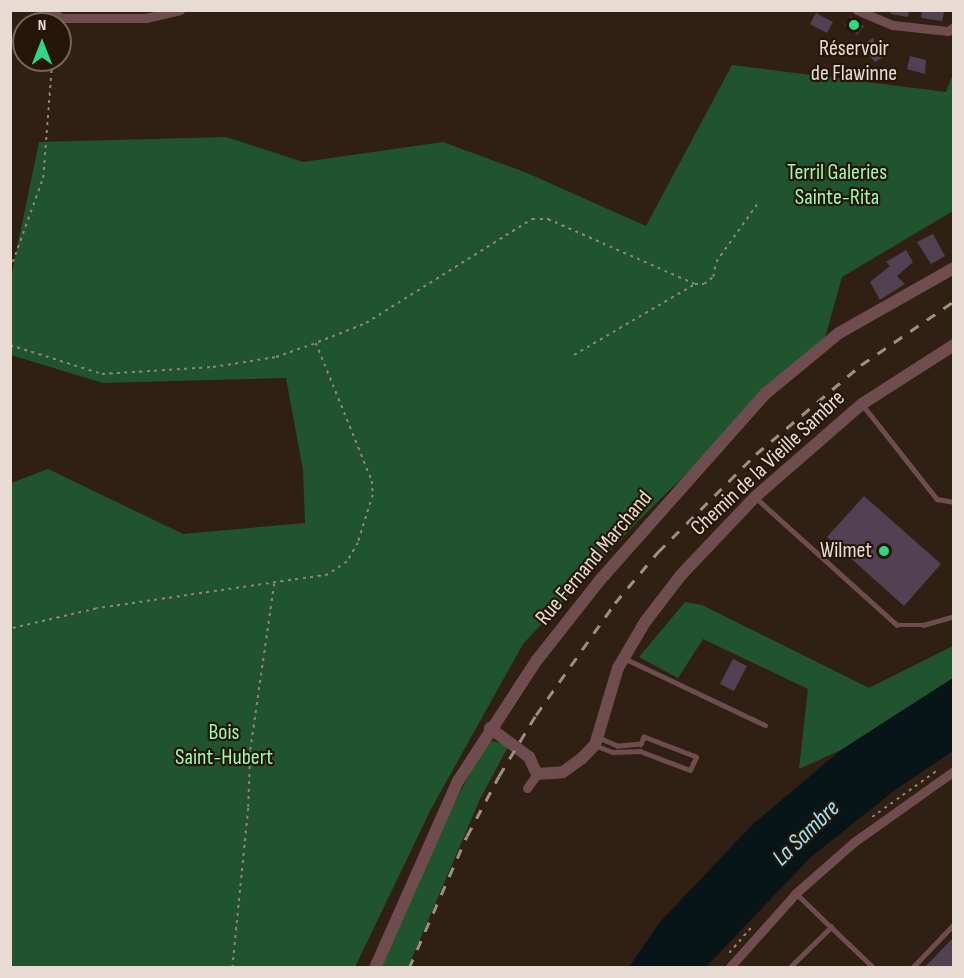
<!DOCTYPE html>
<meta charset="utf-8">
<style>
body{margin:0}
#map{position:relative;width:964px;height:978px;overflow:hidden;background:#301f13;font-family:"Sofia Sans Condensed",sans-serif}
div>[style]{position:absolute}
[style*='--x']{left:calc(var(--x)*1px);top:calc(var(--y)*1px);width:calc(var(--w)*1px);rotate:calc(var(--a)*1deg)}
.green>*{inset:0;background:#20542f}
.water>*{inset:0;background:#071518}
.building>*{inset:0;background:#514152}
.path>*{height:1.5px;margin-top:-0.75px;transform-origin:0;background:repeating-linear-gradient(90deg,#92847a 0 3px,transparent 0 7.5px)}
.service>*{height:4.5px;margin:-2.25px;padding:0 2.25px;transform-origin:2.25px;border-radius:2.25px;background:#6f4c4e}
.minor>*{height:9px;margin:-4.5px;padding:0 4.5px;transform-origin:4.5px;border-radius:4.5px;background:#6f4c4e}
.tertiary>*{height:12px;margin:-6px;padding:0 6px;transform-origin:6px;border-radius:6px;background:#6f4c4e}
.rail>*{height:3px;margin-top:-1.5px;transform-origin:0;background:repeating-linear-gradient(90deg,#9d8f86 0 10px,transparent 0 20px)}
.dots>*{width:16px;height:16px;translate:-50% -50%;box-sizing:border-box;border:3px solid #261609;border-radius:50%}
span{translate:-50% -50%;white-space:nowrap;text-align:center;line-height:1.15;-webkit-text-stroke:4.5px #261609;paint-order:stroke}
.poi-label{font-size:22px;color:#e7dbd3}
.right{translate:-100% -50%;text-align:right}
.park-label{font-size:22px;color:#99fab0}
.street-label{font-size:22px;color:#e7dbd3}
.water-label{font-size:24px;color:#95e6f9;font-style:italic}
.frame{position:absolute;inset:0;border:12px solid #e7dbd3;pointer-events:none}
.north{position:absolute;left:12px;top:12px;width:60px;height:60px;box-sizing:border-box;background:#261609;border:2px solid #73655a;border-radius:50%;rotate:0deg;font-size:16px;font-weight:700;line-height:24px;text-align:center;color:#e7dbd3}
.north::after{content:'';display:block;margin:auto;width:21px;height:27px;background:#30d883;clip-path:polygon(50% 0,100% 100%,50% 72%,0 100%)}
</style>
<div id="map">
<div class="green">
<i style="clip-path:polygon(732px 65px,946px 92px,953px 74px,953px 211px,842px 277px,825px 338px,638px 521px,523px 644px,431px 809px,355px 967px,11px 968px,11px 483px,48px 469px,183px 534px,305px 523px,303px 470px,286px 378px,103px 383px,11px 355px,11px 277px,39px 142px,226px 137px,303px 162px,443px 142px,527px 173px,646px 226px)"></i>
<i style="clip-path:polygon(685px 602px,702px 605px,869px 688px,953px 646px,953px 678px,841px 750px,799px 769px,808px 689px,703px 639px,678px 678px,639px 657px)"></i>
<i style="clip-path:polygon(493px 741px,509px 745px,480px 799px,408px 967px,379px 968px,423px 865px,485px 743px)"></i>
</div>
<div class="water">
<i style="clip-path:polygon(953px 678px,953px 751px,895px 790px,811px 857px,706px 967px,629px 967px,660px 922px,753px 824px,841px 750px)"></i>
</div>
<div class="building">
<i style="clip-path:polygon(891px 10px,909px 10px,908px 17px,891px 14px)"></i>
<i style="clip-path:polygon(922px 10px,944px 12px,942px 21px,921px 18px)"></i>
<i style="clip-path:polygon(816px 13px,833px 22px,827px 33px,810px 24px)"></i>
<i style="clip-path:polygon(851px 16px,864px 26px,857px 35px,845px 25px)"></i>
<i style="clip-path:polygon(873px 38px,882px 58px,875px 62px,861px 46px)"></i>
<i style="clip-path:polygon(910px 56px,926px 60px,925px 74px,907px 69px)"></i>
<i style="clip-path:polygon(933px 234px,945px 256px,931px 264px,917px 242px)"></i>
<i style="clip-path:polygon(906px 250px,913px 262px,897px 276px,905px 284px,880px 300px,870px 282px,890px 266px,886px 262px)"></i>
<i style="clip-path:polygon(864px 496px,941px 564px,904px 606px,827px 537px)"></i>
<i style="clip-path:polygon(733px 659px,747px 666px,734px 691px,720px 684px)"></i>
<i style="clip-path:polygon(954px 937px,954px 968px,924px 968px)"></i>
</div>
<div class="path">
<i style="--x:953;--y:215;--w:9;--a:-84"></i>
<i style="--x:10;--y:269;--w:97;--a:-70.1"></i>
<i style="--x:43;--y:178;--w:118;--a:-85.6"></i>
<i style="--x:318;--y:342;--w:52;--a:-21.6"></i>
<i style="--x:366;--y:323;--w:196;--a:-32.1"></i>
<i style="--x:532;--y:219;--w:16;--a:0"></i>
<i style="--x:548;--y:219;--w:161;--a:23.9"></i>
<i style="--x:695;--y:284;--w:9;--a:0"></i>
<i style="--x:704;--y:284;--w:11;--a:-38"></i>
<i style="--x:713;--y:277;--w:15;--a:-79"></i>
<i style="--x:716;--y:262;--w:72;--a:-54.6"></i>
<i style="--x:10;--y:345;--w:96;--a:17.5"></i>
<i style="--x:102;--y:374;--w:111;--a:-3.6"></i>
<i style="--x:213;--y:367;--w:64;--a:-9"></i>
<i style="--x:276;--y:357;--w:42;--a:-19.3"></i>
<i style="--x:316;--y:343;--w:149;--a:67.9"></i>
<i style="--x:372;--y:481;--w:14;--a:86"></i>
<i style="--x:373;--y:495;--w:50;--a:107.4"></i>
<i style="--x:358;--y:543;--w:22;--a:120"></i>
<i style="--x:347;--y:562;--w:23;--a:146"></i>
<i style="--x:328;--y:575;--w:234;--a:171.7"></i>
<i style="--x:96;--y:609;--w:88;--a:166.9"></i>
<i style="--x:574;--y:355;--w:140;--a:-30.4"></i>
<i style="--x:872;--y:817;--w:82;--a:-35.6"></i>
<i style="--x:729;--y:953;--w:35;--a:-49"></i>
<i style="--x:232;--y:968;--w:162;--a:-84.3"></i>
<i style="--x:248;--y:807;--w:57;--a:-88"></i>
<i style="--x:250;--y:750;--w:168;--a:-81.8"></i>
</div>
<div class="service">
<i style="--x:862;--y:404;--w:121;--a:51.7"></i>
<i style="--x:937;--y:499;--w:17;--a:10"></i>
<i style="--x:755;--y:497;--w:191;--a:42"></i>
<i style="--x:897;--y:625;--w:26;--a:0"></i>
<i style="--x:923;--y:625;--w:32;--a:-16"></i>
<i style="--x:626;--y:659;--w:154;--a:25.4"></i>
<i style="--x:597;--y:746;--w:17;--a:21"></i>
<i style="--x:613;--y:752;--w:27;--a:-2"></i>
<i style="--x:640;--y:751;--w:53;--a:20.8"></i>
<i style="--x:690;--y:770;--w:14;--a:-65"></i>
<i style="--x:696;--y:757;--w:56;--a:-159"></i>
<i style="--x:644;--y:737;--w:8;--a:113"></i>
<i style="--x:641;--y:744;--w:24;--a:175"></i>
<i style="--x:617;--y:746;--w:20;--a:-156"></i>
<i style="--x:796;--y:893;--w:49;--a:44.2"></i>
<i style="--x:789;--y:968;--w:59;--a:-44.3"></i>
<i style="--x:831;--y:927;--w:59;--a:43.6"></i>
<i style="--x:912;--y:968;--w:61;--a:-46.3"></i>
</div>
<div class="minor">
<i style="--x:50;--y:10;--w:14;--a:36"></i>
<i style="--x:61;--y:18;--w:85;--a:0"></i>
<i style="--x:146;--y:18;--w:35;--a:-13"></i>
<i style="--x:857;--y:10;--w:39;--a:23"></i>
<i style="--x:893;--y:25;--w:55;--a:6.2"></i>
<i style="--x:948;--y:31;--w:7;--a:-34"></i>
<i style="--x:527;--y:788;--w:17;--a:-54"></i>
<i style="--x:729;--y:968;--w:101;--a:-48.2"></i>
<i style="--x:796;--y:893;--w:77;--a:-41.3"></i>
<i style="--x:854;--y:842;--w:123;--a:-35.4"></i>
</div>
<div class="tertiary">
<i style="--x:490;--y:728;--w:49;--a:36.6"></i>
<i style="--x:529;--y:757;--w:19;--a:65"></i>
<i style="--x:537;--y:774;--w:26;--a:-4"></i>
<i style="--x:563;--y:772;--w:24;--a:-36"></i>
<i style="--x:582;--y:758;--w:18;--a:-45"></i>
<i style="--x:595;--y:745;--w:80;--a:-73.4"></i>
<i style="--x:618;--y:668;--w:53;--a:-59.6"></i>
<i style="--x:645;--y:622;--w:59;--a:-52.5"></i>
<i style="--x:681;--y:575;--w:108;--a:-46.5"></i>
<i style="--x:755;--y:497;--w:142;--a:-41"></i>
<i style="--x:862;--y:404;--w:109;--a:-32.7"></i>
<i style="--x:375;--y:968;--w:205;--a:-66.1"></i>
<i style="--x:458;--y:781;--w:145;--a:-56.9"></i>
<i style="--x:537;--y:660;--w:102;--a:-51.8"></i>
<i style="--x:600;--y:580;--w:249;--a:-48.4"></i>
<i style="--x:765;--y:394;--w:96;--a:-39.5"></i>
<i style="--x:839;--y:333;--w:132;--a:-29.5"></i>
</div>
<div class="rail">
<i style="--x:409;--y:968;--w:144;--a:-66.3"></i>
<i style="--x:467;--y:836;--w:68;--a:-61.9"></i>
<i style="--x:499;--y:776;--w:71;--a:-58.8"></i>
<i style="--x:536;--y:715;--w:137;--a:-54.8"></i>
<i style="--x:615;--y:603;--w:67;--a:-49.9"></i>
<i style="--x:658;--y:552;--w:139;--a:-45"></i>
<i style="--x:756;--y:454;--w:138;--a:-40.3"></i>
<i style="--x:861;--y:365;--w:113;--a:-34.5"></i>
</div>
<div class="dots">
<i style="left:854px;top:25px;background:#30d883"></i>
<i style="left:884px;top:551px;background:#30d883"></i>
</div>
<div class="poi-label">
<span style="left:854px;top:61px">Réservoir<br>de Flawinne</span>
<span class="right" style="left:872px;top:551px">Wilmet</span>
</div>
<div class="park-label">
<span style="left:837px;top:185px">Terril Galeries<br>Sainte-Rita</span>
<span style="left:224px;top:745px">Bois<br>Saint-Hubert</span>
</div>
<div class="street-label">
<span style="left:768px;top:463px;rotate:-43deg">Chemin de la Vieille Sambre</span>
<span style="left:594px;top:558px;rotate:-50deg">Rue Fernand Marchand</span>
</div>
<div class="water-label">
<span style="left:806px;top:833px;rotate:-44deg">La Sambre</span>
</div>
<div class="frame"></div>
<div class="north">N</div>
</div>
